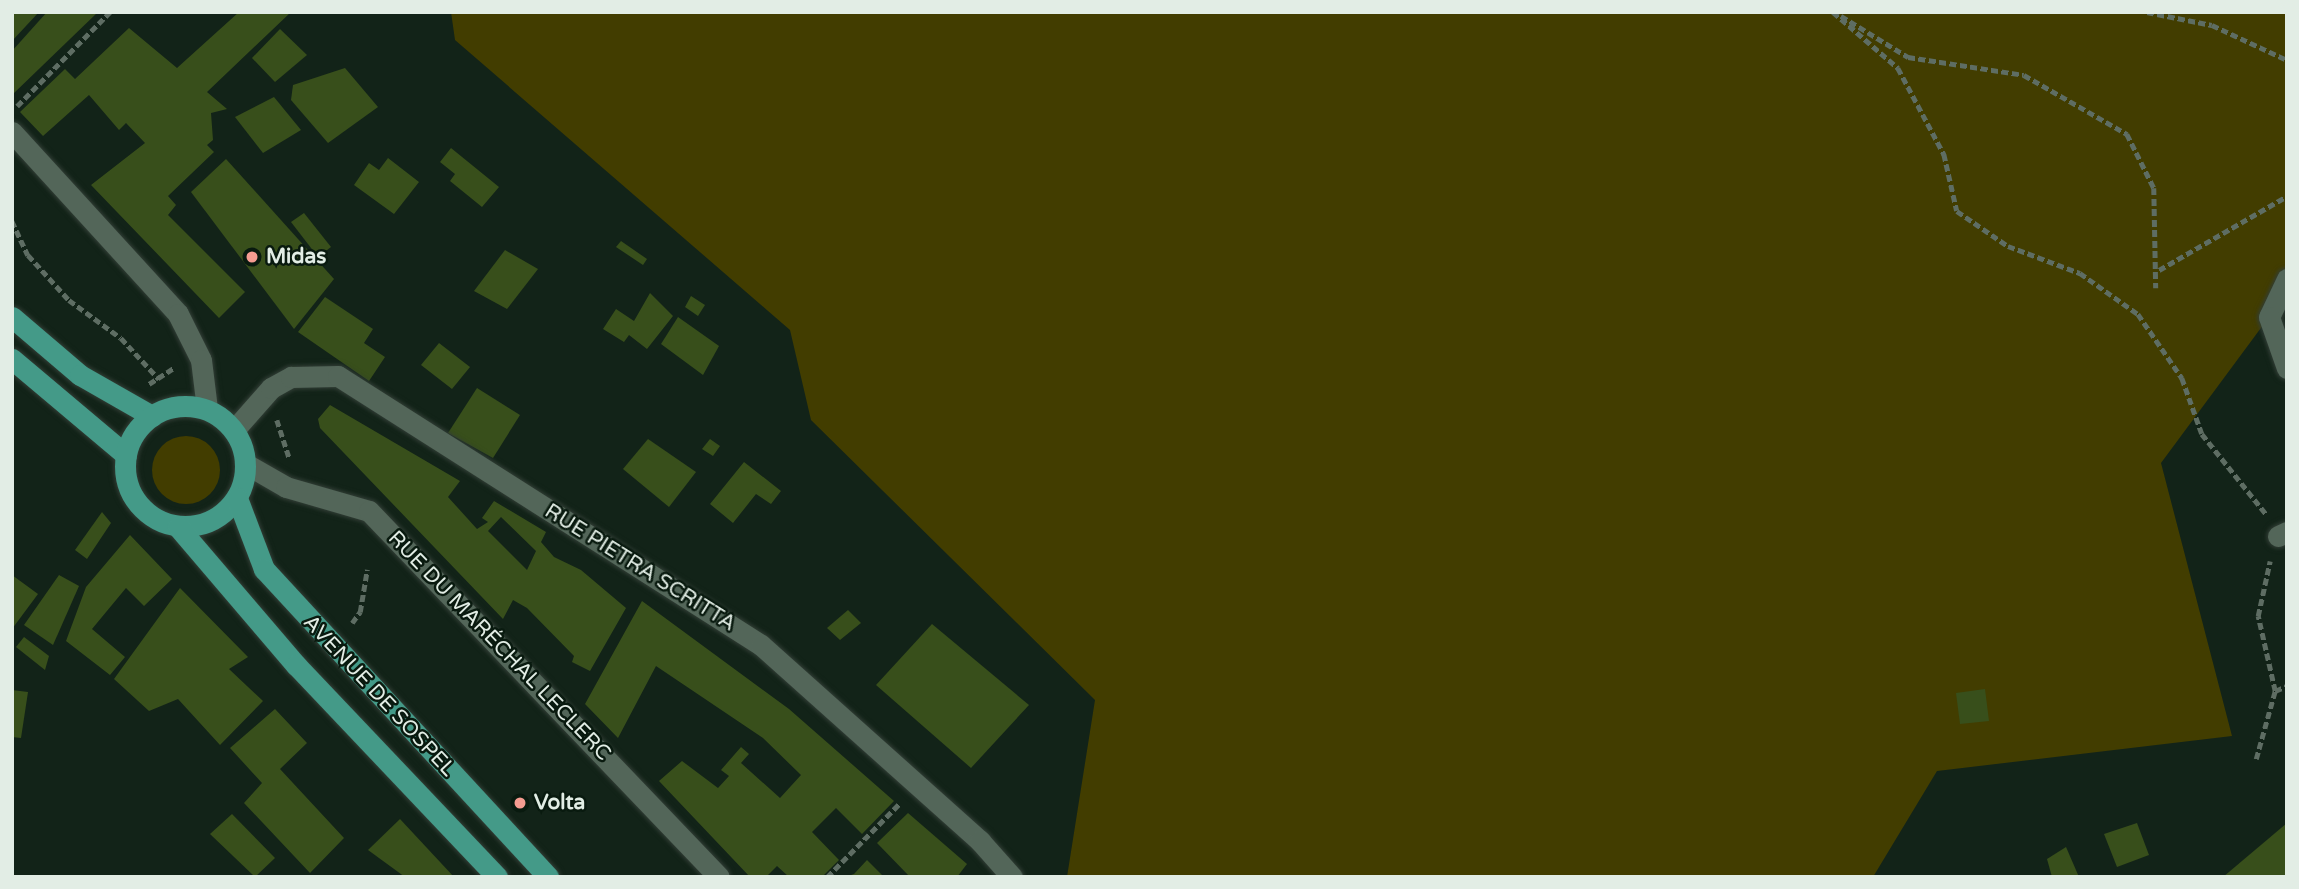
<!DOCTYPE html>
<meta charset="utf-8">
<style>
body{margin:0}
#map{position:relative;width:2299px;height:889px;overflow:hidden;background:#122318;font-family:"Varela Round",sans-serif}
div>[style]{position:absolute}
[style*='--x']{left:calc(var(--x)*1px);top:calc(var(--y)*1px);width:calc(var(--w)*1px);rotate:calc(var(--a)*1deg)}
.green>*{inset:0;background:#423d00}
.round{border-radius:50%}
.building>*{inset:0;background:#384f1b}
.path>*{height:4.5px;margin-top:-2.25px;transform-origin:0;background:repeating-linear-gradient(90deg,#5e6d63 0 7px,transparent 0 10.5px)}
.roads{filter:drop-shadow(0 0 2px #323e36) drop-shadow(0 0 2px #323e36)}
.minor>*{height:21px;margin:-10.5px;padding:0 10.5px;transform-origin:10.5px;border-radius:10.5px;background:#536659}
.major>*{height:21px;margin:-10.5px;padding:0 10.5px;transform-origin:10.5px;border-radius:10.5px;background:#449a88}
.major>.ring{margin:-10.5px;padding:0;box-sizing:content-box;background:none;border:21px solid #449a88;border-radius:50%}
.dots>*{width:19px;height:19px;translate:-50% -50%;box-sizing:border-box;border:4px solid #091a0f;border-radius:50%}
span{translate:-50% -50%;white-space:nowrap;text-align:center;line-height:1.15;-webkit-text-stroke:5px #091a0f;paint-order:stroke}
.poi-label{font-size:21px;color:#e2ede5;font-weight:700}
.left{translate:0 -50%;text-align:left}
.street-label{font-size:21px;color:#e2ede5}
.frame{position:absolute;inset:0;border:14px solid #e2ede5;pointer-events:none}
</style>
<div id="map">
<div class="green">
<i style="clip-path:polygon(451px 12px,2287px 12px,2287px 308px,2272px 313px,2161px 463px,2232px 736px,1937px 771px,1873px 877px,1067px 877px,1095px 700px,811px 420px,790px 330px,455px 40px)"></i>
<i class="round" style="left:152px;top:436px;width:68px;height:68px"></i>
</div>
<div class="building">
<i style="clip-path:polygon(12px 12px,39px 12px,12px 41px)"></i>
<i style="clip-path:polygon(47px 12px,98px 12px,12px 95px,12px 51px)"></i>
<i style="clip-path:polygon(239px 12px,291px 12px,207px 92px,227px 109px,211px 113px,213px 140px,207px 145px,214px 152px,168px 196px,176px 205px,168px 215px,245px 292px,219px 318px,91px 185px,145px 143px,126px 123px,119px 130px,89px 95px,43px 136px,20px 112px,65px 69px,75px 79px,129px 28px,177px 68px)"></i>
<i style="clip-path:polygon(280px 29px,307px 55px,275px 82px,252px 58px)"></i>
<i style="clip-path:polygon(345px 68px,378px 107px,328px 143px,291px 100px,293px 85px)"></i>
<i style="clip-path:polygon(274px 97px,301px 130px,263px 153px,235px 117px)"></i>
<i style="clip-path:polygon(451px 148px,499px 187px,482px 207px,450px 181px,455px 174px,440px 162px)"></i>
<i style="clip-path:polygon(388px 158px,419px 182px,394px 214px,354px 185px,369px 163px,379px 170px)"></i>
<i style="clip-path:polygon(226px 159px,334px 279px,294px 329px,191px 192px)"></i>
<i style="clip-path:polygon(304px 213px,331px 247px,318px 257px,291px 222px)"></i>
<i style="clip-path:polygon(621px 241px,647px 259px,643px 265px,616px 247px)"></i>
<i style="clip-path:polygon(505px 250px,538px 269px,507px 309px,474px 291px)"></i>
<i style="clip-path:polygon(650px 293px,673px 316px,647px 349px,629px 335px,624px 342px,603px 329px,616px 309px,634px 321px)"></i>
<i style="clip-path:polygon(691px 296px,705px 305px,698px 316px,685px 307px)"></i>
<i style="clip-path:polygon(325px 297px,373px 329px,364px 343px,385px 357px,369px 381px,298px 332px)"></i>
<i style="clip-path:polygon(678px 317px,719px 346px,703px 375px,661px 344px)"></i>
<i style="clip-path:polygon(439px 343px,470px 367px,452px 389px,421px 365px)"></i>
<i style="clip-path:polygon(477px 388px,520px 415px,493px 458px,448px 433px)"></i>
<i style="clip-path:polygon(evenodd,330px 405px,460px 481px,448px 497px,477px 529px,488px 522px,482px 518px,494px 501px,546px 532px,541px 542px,554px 557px,581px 570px,626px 608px,590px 671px,572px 662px,574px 656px,527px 608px,513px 600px,503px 619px,320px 428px,318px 419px,330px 405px,501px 517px,536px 551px,527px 570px,488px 531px,501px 517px)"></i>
<i style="clip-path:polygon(648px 439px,696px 472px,669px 507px,623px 469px)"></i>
<i style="clip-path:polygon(710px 439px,720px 446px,713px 456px,702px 449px)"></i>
<i style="clip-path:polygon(744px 462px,781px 491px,771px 504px,756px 494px,733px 523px,710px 504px)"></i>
<i style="clip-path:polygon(102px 512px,111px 523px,87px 559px,75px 550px)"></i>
<i style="clip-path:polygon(130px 535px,172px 579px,144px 606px,126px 588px,92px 629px,125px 657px,110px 675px,66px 641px,86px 587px)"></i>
<i style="clip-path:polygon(12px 575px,38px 594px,12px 629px)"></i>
<i style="clip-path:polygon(59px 575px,79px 586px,53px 645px,24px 625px)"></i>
<i style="clip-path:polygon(180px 588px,248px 657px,229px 669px,263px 701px,220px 745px,178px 699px,149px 711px,114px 679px)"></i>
<i style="clip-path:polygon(642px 601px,789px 709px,894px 801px,862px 834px,836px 808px,812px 832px,839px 860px,822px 877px,789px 877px,777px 866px,766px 877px,750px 877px,659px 781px,682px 761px,718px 788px,729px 776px,721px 770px,741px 747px,749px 754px,741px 763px,780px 798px,801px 775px,763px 738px,656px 666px,618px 738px,585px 704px)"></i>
<i style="clip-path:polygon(848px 610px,861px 623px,840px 640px,827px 628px)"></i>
<i style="clip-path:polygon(932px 624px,1029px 705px,971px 768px,876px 685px)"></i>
<i style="clip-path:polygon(24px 637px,49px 656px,45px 670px,16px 647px)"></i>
<i style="clip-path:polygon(1985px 689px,1989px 721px,1960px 724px,1956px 693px)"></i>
<i style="clip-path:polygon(12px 690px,28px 692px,21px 738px,12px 737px)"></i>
<i style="clip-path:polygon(275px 709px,307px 743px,280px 769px,344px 838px,310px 873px,244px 803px,262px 783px,230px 748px)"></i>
<i style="clip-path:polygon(908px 813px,967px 864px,957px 877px,910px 877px,877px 843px)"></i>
<i style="clip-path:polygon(232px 814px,275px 858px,255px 877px,210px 834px)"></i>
<i style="clip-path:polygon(400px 819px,454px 877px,405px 877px,368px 850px)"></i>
<i style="clip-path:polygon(2137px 823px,2149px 855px,2117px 867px,2104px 834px)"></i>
<i style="clip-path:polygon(2287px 823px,2287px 877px,2223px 877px)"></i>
<i style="clip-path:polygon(2066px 847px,2079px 877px,2052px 877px,2047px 859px)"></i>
<i style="clip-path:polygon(867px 860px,884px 877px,845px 877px,854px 874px)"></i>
</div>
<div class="path">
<i style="--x:1833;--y:12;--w:86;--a:40.7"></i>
<i style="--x:1898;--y:68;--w:98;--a:61.9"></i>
<i style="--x:1944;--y:154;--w:58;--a:77.2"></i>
<i style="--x:1957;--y:211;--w:62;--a:34.5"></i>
<i style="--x:2008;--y:246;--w:77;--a:20.6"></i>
<i style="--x:2080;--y:273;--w:71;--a:35.3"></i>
<i style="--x:2138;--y:314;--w:78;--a:55.5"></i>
<i style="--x:2182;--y:378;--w:59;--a:70.3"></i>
<i style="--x:2202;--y:434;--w:102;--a:51.3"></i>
<i style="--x:2147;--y:12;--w:66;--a:11.3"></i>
<i style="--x:2212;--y:25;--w:83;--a:25"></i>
<i style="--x:1841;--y:16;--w:79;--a:31.5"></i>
<i style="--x:1908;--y:57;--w:117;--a:8.8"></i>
<i style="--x:2024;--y:75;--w:119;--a:29.8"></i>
<i style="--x:2127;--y:134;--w:60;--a:63.4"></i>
<i style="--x:2154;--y:188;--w:100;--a:88.9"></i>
<i style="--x:17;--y:106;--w:132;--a:-45.3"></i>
<i style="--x:12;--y:221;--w:38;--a:65"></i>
<i style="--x:28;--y:255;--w:61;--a:47.7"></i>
<i style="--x:69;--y:300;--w:64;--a:36.2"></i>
<i style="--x:121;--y:338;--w:56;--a:47.2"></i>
<i style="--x:2159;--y:270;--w:148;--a:-30"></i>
<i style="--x:149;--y:384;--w:30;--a:-33"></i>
<i style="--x:277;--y:420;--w:40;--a:72"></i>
<i style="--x:352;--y:623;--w:14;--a:-54"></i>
<i style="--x:360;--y:612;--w:43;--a:-80.5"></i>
<i style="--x:2275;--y:691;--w:13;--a:-23"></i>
<i style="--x:2256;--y:759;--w:71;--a:-74.4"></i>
<i style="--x:2275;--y:691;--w:77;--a:-102.8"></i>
<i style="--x:2258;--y:616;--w:56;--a:-77.7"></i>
<i style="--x:827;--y:877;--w:104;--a:-45.4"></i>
</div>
<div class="roads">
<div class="minor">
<i style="--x:12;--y:132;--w:246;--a:47.6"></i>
<i style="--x:178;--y:314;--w:51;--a:63.4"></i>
<i style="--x:201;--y:360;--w:49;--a:83"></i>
<i style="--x:2287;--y:279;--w:42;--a:115.3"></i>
<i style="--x:2269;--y:317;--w:54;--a:70.6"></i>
<i style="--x:234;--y:430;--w:56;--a:-48.6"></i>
<i style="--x:271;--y:388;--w:23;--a:-29"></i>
<i style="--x:291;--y:377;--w:47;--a:-1.2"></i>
<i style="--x:338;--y:376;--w:501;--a:32.45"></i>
<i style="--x:761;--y:645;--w:294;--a:41.8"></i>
<i style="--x:980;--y:841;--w:48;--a:48.4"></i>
<i style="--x:246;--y:464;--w:46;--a:29.9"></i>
<i style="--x:286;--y:487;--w:86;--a:16.1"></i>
<i style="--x:369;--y:511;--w:506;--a:46.28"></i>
<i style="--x:2278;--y:536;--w:10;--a:-24"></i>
</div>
<div class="major">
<i style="--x:12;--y:317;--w:89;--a:40.5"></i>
<i style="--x:80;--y:375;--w:83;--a:29.7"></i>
<i style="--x:12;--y:359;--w:149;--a:40.1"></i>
<i class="ring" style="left:125px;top:406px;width:99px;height:99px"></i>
<i style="--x:237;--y:498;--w:76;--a:69.2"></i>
<i style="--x:264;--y:569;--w:419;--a:47.3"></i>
<i style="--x:178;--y:527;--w:182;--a:49.5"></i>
<i style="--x:296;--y:665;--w:292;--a:46.5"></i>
</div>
</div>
<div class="dots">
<i style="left:252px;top:257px;background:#f59c91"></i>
<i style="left:520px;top:803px;background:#f59c91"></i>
</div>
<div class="poi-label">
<span class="left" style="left:266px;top:257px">Midas</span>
<span class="left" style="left:534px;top:803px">Volta</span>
</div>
<div class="street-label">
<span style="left:640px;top:568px;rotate:32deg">RUE PIETRA SCRITTA</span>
<span style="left:499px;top:646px;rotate:46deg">RUE DU MARÉCHAL LECLERC</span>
<span style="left:379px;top:696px;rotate:47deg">AVENUE DE SOSPEL</span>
</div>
<div class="frame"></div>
</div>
